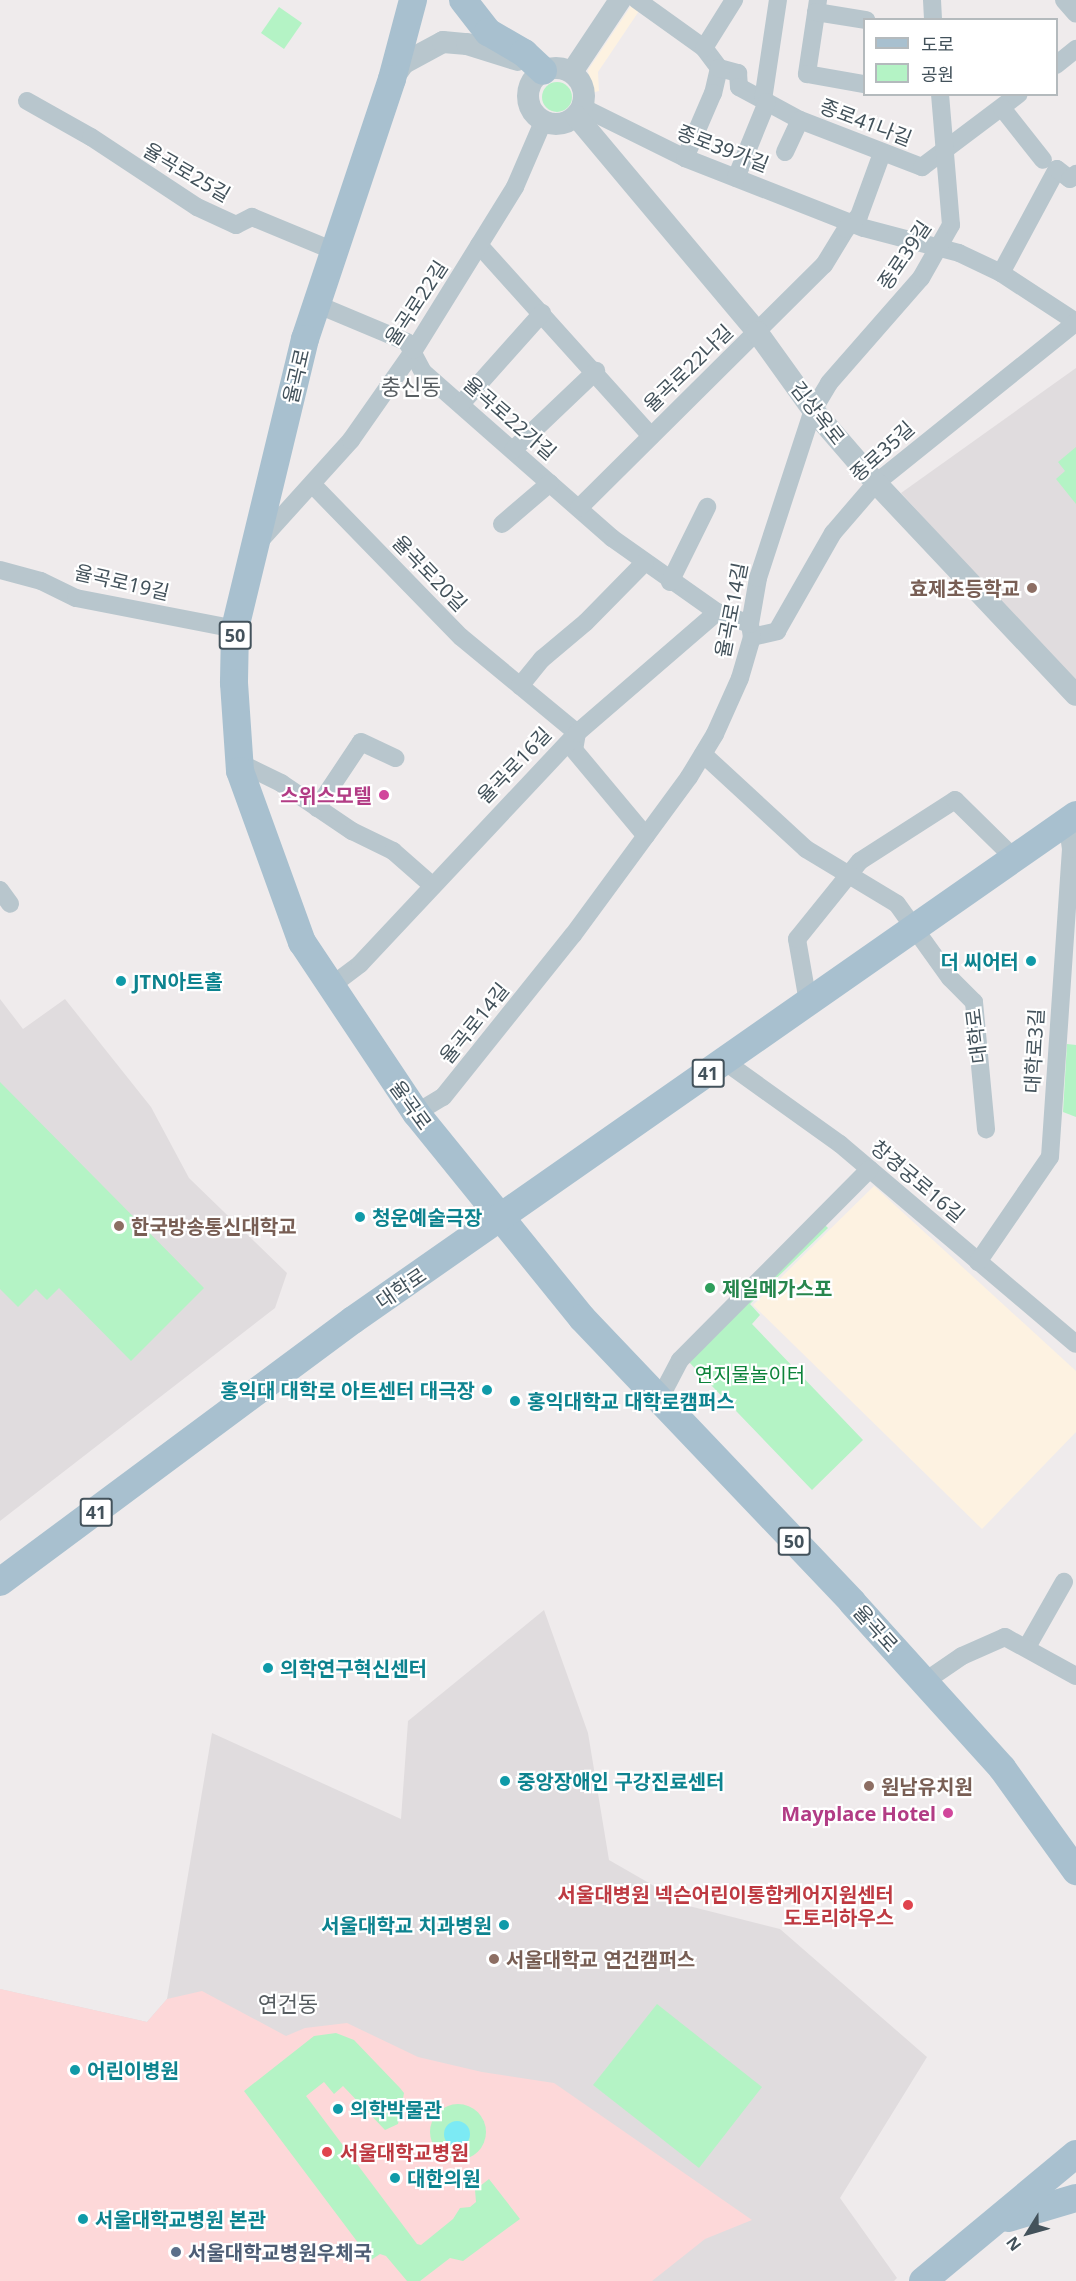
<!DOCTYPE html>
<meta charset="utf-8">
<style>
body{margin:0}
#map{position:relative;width:1076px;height:2281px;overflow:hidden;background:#efebec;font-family:"Noto Sans","Noto Sans KR",sans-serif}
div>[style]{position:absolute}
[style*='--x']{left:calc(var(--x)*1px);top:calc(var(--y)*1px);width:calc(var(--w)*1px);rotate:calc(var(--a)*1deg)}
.commercial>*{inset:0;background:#fdf2e1}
.education>*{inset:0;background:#e0dcde}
.medical>*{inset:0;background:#fdd8d9}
.green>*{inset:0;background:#b4f3c5}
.round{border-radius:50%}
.water>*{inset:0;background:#7ceaf4}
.minor>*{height:18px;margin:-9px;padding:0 9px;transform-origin:9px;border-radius:9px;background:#b8c6cd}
.tertiary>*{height:22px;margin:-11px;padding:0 11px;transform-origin:11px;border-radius:11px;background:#b8c6cd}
.tertiary>.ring{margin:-11px;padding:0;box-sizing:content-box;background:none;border:22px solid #b8c6cd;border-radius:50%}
.primary>*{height:28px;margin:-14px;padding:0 14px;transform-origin:14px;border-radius:14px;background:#a8c0cf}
.dots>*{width:16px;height:16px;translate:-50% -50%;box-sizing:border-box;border:3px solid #fff;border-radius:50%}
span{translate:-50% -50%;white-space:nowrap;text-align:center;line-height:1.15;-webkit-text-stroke:4.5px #fff;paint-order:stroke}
.shield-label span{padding:2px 4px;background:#fff;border:2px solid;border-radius:4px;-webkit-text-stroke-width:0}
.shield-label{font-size:18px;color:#43525b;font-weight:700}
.street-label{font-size:20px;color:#43525b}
.education-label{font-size:20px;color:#785e54;font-weight:700}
.right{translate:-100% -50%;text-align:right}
.left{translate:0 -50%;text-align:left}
.hotel-label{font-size:20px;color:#b23c85;font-weight:700}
.culture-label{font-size:20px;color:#0d838f;font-weight:700}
.leisure-label{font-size:20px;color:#27864d;font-weight:700}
.park-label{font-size:20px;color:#0d833a}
.health-label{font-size:20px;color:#be3a42;font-weight:700}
.service-label{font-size:20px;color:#4e5e75;font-weight:700}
.quarter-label{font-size:22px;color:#585e62}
.legend{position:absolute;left:863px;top:18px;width:195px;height:78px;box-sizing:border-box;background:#fff;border:2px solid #b4babd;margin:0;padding:8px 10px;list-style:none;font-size:18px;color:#43525b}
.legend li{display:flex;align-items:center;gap:12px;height:30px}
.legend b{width:30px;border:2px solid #b4babd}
.north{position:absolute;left:998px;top:2203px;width:60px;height:60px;-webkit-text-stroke:4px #fff;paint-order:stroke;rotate:233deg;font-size:16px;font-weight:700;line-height:24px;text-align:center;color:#43525b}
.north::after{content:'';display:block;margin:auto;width:21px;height:27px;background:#43525b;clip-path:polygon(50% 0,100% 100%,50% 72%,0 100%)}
</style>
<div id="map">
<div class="commercial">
<i style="clip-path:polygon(631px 6px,639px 11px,598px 72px,599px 91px,591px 93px,588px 70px)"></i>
<i style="clip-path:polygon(874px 1186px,1076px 1371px,1076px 1432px,982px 1529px,753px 1305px)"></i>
</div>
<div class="education">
<i style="clip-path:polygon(1076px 368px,1076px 684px,901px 493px)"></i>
<i style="clip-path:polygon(0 999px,23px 1029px,65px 999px,151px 1107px,189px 1178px,287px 1273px,275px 1308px,0 1521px)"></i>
<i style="clip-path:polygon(544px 1610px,588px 1733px,609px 1860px,689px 1906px,780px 1929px,927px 2057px,840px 2198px,897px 2278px,894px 2281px,0 2281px,0 1989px,147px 2022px,167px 1999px,212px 1733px,401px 1819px,408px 1721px)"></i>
</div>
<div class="medical">
<i style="clip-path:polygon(0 1989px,147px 2022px,167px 1999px,202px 1991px,286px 2036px,305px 2028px,347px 2023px,418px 2057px,482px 2072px,554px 2083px,752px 2220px,705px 2239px,652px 2281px,0 2281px)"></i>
</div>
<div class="green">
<i style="clip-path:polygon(279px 7px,302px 23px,284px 49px,261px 33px)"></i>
<i class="round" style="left:542px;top:82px;width:30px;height:30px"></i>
<i style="clip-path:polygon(1076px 447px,1076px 504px,1056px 479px,1065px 471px,1058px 462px)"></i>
<i style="clip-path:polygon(1067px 1044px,1076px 1045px,1076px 1117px,1063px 1112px)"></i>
<i style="clip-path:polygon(0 1082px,204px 1288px,131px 1361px,59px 1288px,47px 1300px,36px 1289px,18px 1307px,0 1289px)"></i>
<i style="clip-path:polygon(824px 1224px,828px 1228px,750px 1304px,760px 1315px,752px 1324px,863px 1440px,812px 1490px,686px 1359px)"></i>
<i style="clip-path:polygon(657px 2004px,762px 2087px,699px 2168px,593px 2085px)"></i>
<i style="clip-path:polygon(336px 2033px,354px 2040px,400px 2088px,404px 2093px,398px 2124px,385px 2130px,343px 2086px,334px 2094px,324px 2082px,306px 2096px,417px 2244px,421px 2245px,453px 2219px,460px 2208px,470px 2207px,476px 2202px,475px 2190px,489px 2179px,520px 2219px,463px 2261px,450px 2258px,420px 2281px,407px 2281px,386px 2256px,380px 2254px,371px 2260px,244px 2091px,314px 2036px)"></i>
<i class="round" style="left:430px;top:2104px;width:56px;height:56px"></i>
</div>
<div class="water">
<i class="round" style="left:444px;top:2121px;width:26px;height:26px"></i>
</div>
<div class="minor">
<i style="--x:637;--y:0;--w:82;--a:35.6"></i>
<i style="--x:704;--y:48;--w:25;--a:53"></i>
<i style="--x:719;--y:68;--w:26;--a:103"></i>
<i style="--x:713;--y:93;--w:71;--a:113.3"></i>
<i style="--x:818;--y:0;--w:75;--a:98.5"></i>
<i style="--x:807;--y:74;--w:58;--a:10"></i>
<i style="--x:932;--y:0;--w:20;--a:87"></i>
<i style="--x:1064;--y:0;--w:18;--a:49"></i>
<i style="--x:816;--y:12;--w:51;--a:9.1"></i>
<i style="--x:704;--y:48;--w:57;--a:-58"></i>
<i style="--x:1056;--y:65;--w:26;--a:-39"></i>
<i style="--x:719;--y:68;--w:20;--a:15"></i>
<i style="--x:738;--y:73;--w:14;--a:86"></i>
<i style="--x:739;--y:87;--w:69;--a:28.4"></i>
<i style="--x:800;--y:120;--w:131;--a:21.1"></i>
<i style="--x:922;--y:167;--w:121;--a:-37"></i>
<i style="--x:763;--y:100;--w:101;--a:-81.5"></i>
<i style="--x:27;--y:101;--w:73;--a:29.4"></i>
<i style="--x:91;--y:137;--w:127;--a:33.4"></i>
<i style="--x:197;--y:207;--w:43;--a:24.8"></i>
<i style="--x:236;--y:225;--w:18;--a:-27"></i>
<i style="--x:252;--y:217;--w:89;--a:22.5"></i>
<i style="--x:582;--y:107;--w:115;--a:26.3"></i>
<i style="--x:685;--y:158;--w:192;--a:21.4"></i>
<i style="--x:864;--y:228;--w:98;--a:14.7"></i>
<i style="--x:959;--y:253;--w:47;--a:25.5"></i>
<i style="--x:1001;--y:273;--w:90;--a:33.2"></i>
<i style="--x:1002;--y:108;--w:66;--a:51.7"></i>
<i style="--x:785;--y:152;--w:35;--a:-65"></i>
<i style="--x:736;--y:178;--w:82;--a:-67.8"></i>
<i style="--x:479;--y:245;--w:257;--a:48"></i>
<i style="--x:1001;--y:273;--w:118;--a:-61.7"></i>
<i style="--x:1057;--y:169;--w:16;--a:38"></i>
<i style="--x:1070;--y:179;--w:8;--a:-40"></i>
<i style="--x:316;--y:304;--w:99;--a:22.7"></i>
<i style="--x:407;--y:342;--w:34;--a:62"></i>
<i style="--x:423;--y:372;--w:252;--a:41.3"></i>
<i style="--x:612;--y:538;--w:128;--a:35.2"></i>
<i style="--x:717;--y:612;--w:35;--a:20"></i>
<i style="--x:461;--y:404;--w:122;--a:-48.3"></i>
<i style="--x:513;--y:450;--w:115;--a:-43.6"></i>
<i style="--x:313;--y:485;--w:212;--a:45.8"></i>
<i style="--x:461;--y:637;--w:151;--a:39.6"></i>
<i style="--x:577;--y:733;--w:17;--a:100"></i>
<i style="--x:574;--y:750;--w:112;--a:50.1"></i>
<i style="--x:579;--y:508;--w:345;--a:-44.8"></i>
<i style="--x:824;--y:265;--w:42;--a:-58.6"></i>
<i style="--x:846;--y:229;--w:18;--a:-45"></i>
<i style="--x:859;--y:216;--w:67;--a:-69.9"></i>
<i style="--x:502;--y:524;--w:63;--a:-40.5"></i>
<i style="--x:258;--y:543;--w:139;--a:-47.9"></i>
<i style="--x:351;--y:440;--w:110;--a:-55"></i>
<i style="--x:414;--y:350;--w:192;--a:-58.2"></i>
<i style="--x:515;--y:187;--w:71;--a:-66.7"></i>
<i style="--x:0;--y:570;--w:42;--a:15"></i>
<i style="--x:41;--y:581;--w:39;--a:26"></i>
<i style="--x:76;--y:598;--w:162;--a:11"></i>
<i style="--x:670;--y:582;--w:84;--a:-63.7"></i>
<i style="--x:752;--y:637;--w:26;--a:-13"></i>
<i style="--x:777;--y:631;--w:113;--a:-60.3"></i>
<i style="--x:833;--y:533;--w:66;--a:-49.3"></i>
<i style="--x:876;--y:483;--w:257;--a:-38.8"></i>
<i style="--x:520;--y:686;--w:35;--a:-51"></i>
<i style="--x:542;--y:659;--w:57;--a:-40.1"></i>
<i style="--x:586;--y:622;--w:84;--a:-45.5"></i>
<i style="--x:703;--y:754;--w:140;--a:42.7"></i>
<i style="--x:806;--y:849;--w:106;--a:31.1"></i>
<i style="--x:897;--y:904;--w:91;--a:54.4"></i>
<i style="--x:950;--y:978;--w:34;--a:45"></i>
<i style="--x:974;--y:1002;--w:128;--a:84.6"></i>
<i style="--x:240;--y:763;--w:46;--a:26"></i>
<i style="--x:281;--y:783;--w:86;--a:34.1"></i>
<i style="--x:352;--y:831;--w:46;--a:26"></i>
<i style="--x:393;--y:851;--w:53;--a:41.2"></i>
<i style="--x:317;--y:808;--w:79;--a:-56.3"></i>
<i style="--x:361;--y:742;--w:38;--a:25"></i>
<i style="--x:0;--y:890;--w:17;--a:54"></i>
<i style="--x:331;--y:986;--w:36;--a:-37"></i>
<i style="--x:360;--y:964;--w:317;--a:-46.8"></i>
<i style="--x:577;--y:733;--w:185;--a:-40.8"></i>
<i style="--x:808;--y:1002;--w:64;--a:-99.9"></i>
<i style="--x:797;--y:939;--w:100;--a:-51.1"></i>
<i style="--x:860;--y:861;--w:113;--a:-32.7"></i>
<i style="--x:955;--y:800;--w:83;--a:44.5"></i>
<i style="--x:724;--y:1061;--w:143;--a:35.6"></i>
<i style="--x:840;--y:1144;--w:309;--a:40.3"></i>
<i style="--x:416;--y:1113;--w:31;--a:-31"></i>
<i style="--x:443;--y:1097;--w:208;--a:-51.3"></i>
<i style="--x:573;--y:935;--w:196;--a:-53.7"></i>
<i style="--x:689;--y:777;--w:50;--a:-58.8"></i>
<i style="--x:715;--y:734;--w:61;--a:-65.9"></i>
<i style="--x:740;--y:678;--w:43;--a:-73.7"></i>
<i style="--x:752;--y:637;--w:13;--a:-99"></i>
<i style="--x:750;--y:624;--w:47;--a:-80.1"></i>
<i style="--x:758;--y:578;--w:177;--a:-71.9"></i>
<i style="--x:813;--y:410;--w:31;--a:-59"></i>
<i style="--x:829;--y:383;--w:140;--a:-48.8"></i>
<i style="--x:921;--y:278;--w:61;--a:-60.5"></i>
<i style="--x:951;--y:225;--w:131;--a:-94.8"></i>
<i style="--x:978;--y:1262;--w:127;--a:-55.6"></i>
<i style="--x:1050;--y:1157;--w:309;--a:-86.1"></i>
<i style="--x:1071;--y:849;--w:28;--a:-98"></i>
<i style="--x:659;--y:1400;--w:45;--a:-62.3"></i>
<i style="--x:680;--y:1360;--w:269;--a:-45.2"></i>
<i style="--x:1027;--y:1647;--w:75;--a:-60.4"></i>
<i style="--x:924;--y:1682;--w:46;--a:-34.4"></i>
<i style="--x:962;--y:1656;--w:47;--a:-23.8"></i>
<i style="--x:1005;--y:1637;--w:81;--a:28.8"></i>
</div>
<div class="tertiary">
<i class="ring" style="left:528px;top:68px;width:34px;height:34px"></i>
<i style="--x:572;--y:72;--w:87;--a:-56.3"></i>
<i style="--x:393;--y:78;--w:19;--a:-54"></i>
<i style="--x:404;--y:63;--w:44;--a:-28.3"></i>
<i style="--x:443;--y:42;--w:24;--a:5"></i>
<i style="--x:467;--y:44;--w:53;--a:17.4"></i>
<i style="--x:576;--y:116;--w:282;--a:50"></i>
<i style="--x:757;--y:332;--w:96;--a:54.3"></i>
<i style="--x:813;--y:410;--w:96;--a:49.2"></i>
<i style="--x:876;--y:483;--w:291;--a:46.7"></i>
</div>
<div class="primary">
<i style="--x:413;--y:0;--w:82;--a:104.9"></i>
<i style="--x:392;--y:79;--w:274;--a:108.5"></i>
<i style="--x:305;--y:339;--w:298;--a:103.6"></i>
<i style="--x:235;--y:629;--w:54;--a:91.1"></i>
<i style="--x:234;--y:683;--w:88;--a:86.1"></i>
<i style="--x:240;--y:771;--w:182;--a:70.1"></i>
<i style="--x:302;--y:942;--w:206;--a:56.3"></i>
<i style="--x:416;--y:1113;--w:264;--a:51"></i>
<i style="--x:582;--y:1318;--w:392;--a:46.4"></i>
<i style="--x:852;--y:1602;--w:224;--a:47.9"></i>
<i style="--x:1002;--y:1768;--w:127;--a:54.3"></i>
<i style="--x:463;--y:0;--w:41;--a:52"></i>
<i style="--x:488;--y:32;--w:42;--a:30.3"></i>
<i style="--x:524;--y:53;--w:26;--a:43"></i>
<i style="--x:0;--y:1582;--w:440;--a:-36.6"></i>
<i style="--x:353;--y:1320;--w:882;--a:-34.93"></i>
<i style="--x:1008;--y:2218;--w:71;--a:-16.4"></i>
<i style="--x:923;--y:2281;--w:199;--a:-39.7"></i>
</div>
<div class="dots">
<i style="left:1032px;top:588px;background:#8d6e63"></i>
<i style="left:384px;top:795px;background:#d1479c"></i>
<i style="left:1031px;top:961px;background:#0f9aa8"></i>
<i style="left:121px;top:981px;background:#0f9aa8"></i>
<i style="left:360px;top:1217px;background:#0f9aa8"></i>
<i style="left:119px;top:1226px;background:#8d6e63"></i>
<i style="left:710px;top:1288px;background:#2e9e5b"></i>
<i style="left:487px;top:1390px;background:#0f9aa8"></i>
<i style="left:515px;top:1401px;background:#0f9aa8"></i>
<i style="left:268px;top:1668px;background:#0f9aa8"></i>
<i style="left:505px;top:1781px;background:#0f9aa8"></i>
<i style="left:869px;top:1786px;background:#8d6e63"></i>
<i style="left:948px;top:1813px;background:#d1479c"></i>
<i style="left:908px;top:1905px;background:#e0444e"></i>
<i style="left:504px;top:1925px;background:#0f9aa8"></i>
<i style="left:494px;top:1959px;background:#8d6e63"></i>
<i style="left:75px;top:2070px;background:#0f9aa8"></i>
<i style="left:338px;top:2109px;background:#0f9aa8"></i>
<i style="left:327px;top:2152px;background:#e0444e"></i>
<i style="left:395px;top:2178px;background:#0f9aa8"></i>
<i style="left:83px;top:2219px;background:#0f9aa8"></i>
<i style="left:176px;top:2252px;background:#5c6f8a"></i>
</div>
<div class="shield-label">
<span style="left:235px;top:635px">50</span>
<span style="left:708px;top:1073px">41</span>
<span style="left:96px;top:1512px">41</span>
<span style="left:794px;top:1541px">50</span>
</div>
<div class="street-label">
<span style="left:866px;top:122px;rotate:21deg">종로41나길</span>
<span style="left:723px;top:148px;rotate:21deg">종로39가길</span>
<span style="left:187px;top:172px;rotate:30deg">율곡로25길</span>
<span style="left:904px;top:255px;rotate:-56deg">종로39길</span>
<span style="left:416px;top:303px;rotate:-57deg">율곡로22길</span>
<span style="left:688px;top:368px;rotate:-44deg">율곡로22나길</span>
<span style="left:296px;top:376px;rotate:-77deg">율곡로</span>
<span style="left:818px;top:413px;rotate:52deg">김상옥로</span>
<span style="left:510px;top:418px;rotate:41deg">율곡로22가길</span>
<span style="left:882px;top:451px;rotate:-42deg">종로35길</span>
<span style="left:430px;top:573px;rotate:46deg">율곡로20길</span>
<span style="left:122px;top:582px;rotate:13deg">율곡로19길</span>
<span style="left:731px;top:610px;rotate:-79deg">율곡로14길</span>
<span style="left:514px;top:765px;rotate:-46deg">율곡로16길</span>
<span style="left:474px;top:1023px;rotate:-51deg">율곡로14길</span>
<span style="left:976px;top:1036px;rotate:-97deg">대학로</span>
<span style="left:1034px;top:1051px;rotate:-87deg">대학로3길</span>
<span style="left:411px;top:1105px;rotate:54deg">율곡로</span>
<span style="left:918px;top:1181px;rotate:40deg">창경궁로16길</span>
<span style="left:401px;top:1288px;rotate:-34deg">대학로</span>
<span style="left:876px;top:1628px;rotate:48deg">율곡로</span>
</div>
<div class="education-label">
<span class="right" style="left:1020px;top:588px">효제초등학교</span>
<span class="left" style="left:131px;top:1226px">한국방송통신대학교</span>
<span class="left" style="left:881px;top:1786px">원남유치원</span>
<span class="left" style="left:506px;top:1959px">서울대학교 연건캠퍼스</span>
</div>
<div class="hotel-label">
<span class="right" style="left:372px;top:795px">스위스모텔</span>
<span class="right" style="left:936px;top:1813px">Mayplace Hotel</span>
</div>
<div class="culture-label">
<span class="right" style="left:1019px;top:961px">더 씨어터</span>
<span class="left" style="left:133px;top:981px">JTN아트홀</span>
<span class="left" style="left:372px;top:1217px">청운예술극장</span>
<span class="right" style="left:475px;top:1390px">홍익대 대학로 아트센터 대극장</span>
<span class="left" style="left:527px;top:1401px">홍익대학교 대학로캠퍼스</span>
<span class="left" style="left:280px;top:1668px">의학연구혁신센터</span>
<span class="left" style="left:517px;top:1781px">중앙장애인 구강진료센터</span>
<span class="right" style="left:492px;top:1925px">서울대학교 치과병원</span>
<span class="left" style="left:87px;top:2070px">어린이병원</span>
<span class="left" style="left:350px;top:2109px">의학박물관</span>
<span class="left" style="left:407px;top:2178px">대한의원</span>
<span class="left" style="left:95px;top:2219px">서울대학교병원 본관</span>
</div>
<div class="leisure-label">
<span class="left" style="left:722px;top:1288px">제일메가스포</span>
</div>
<div class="park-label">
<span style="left:750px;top:1374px">연지물놀이터</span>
</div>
<div class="health-label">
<span class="right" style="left:894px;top:1906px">서울대병원 넥슨어린이통합케어지원센터<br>도토리하우스</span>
<span class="left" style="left:340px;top:2152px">서울대학교병원</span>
</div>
<div class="service-label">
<span class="left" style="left:188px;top:2252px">서울대학교병원우체국</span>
</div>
<div class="quarter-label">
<span style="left:411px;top:387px">충신동</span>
<span style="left:288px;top:2004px">연건동</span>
</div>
<ul class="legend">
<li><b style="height:8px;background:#a8c0cf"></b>도로</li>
<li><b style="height:16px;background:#b4f3c5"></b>공원</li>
</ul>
<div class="north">N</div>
</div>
